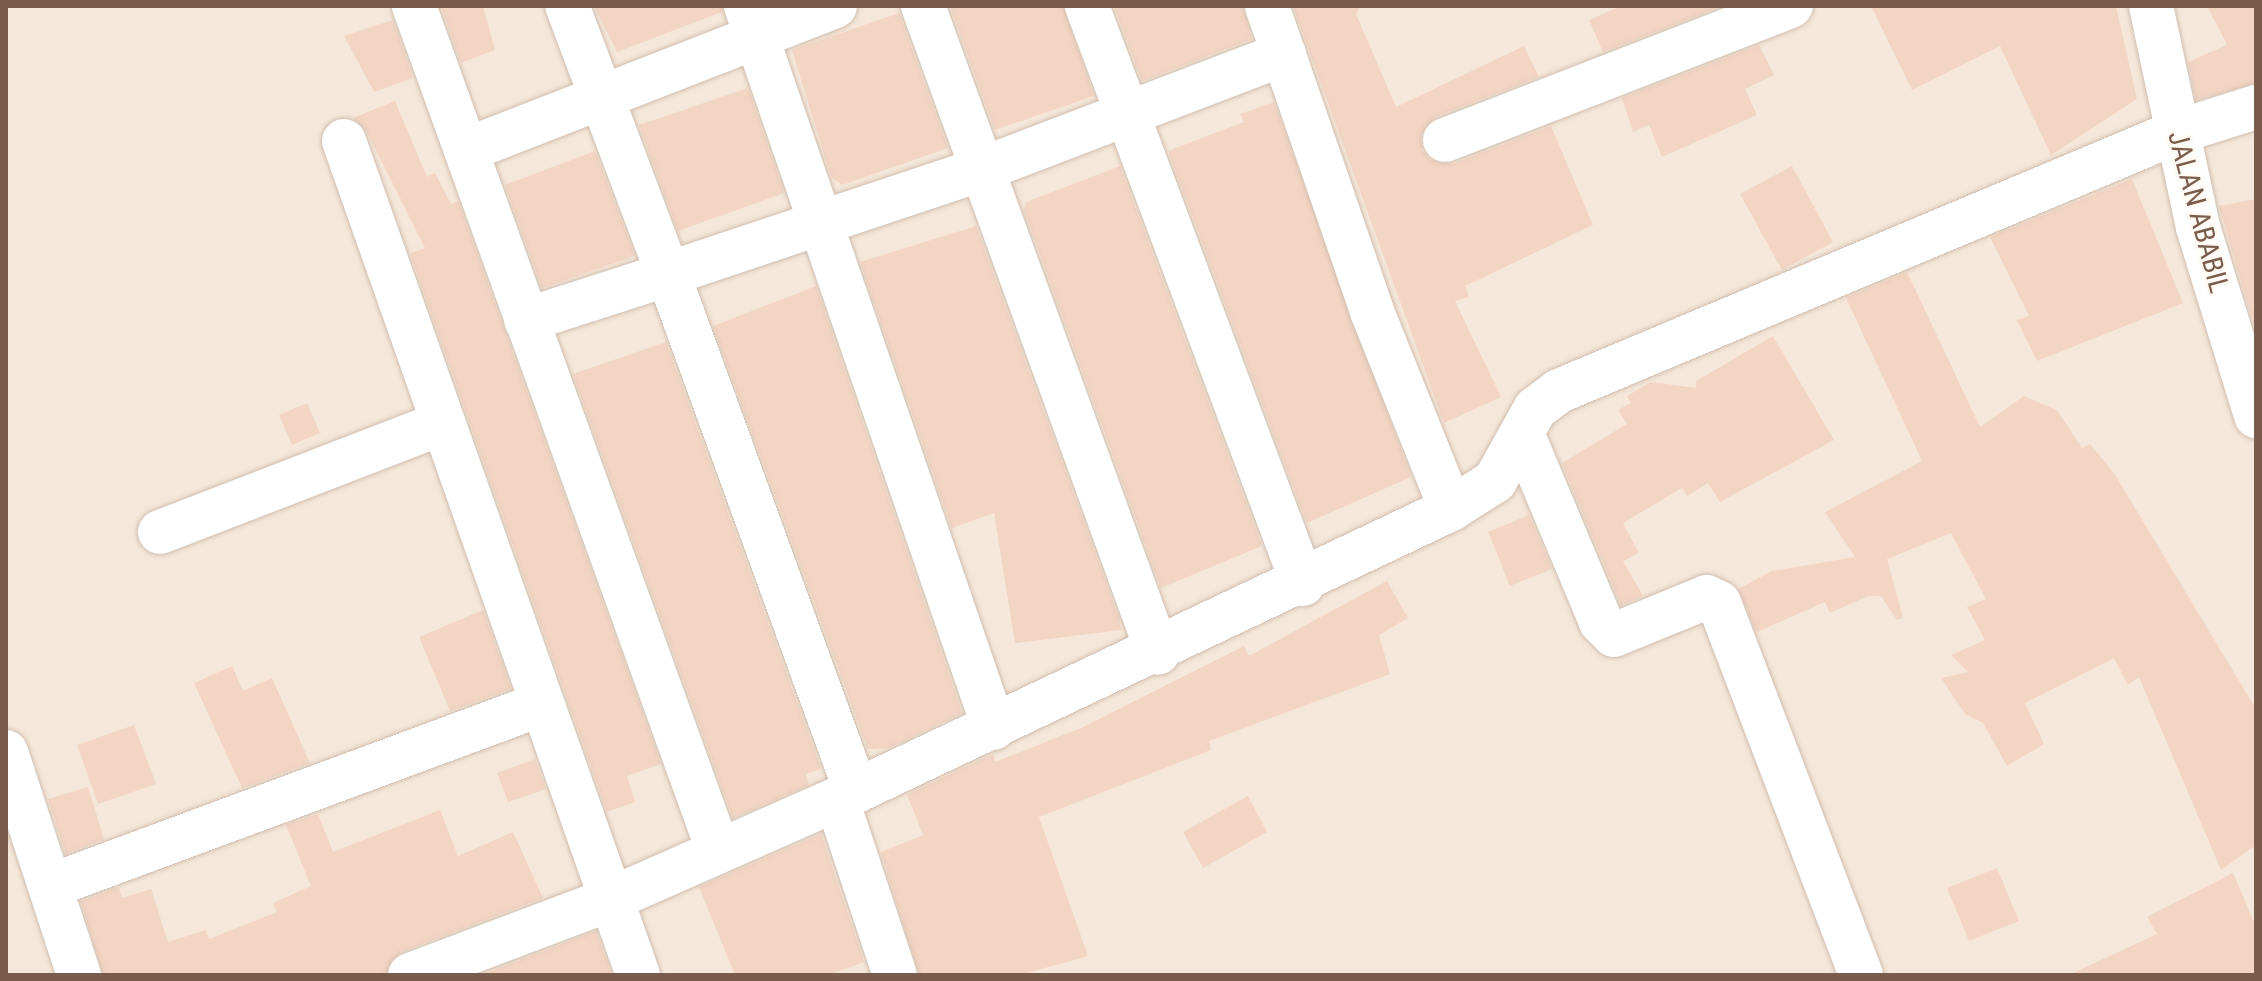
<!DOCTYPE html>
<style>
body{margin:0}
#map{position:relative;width:2262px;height:981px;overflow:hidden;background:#fdf6ec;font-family:"Roboto Condensed",sans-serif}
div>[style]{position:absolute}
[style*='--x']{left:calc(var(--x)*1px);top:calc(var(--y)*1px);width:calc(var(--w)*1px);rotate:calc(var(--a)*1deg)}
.residential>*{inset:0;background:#f5e8da}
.building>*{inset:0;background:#f3d5c3}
.roads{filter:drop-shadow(0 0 2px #d1beb0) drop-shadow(0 0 2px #d1beb0)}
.minor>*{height:44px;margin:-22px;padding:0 22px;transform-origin:22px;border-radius:22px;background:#fff}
span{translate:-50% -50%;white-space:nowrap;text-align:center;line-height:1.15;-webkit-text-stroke:6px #fffaf3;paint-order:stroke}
.street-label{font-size:28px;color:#7a5c4d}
.frame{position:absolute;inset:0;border:8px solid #7a5c4d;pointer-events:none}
</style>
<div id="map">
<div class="residential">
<i style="clip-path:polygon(6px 6px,2256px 6px,2256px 975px,6px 975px)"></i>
</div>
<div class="building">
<i style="clip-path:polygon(441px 6px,483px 6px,495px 50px,461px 63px)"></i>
<i style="clip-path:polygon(594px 6px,722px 6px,722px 12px,617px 52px)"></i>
<i style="clip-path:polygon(950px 6px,1063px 6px,1094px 96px,995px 130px)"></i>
<i style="clip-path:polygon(1114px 6px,1243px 6px,1252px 39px,1142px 81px)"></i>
<i style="clip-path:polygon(1293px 6px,1360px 6px,1356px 14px,1396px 107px,1524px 46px,1539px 77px,1435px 117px,1421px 135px,1422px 150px,1430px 160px,1453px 164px,1551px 126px,1593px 225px,1465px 286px,1469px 297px,1455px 301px,1501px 397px,1444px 423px)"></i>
<i style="clip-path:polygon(1621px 6px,1722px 6px,1603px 52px,1589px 20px)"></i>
<i style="clip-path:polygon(1871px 6px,2116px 6px,2137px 99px,2051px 155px,2000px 46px,1912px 90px)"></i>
<i style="clip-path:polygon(2207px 6px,2256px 6px,2256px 83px,2196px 100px,2188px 62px,2227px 45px)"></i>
<i style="clip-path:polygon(899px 13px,948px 148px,842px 185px,831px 177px,792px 50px)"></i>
<i style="clip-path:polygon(393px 20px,413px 78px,374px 92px,344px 36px)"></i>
<i style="clip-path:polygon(1759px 45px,1774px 75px,1745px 89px,1757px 115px,1662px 157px,1649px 125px,1633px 132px,1622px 98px)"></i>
<i style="clip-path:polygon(748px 88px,784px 193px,678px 231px,639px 125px)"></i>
<i style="clip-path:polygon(395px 101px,427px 177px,435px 173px,451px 204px,458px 201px,661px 764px,627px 776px,635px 802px,607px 812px,410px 253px,425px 248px,367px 132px,353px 118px)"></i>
<i style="clip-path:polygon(1274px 102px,1411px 477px,1307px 523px,1168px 151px,1244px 122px,1240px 114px)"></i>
<i style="clip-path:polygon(595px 151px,635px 256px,542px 288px,505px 185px)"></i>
<i style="clip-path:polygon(1120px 166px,1262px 546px,1161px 588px,1024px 210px,1026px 202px)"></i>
<i style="clip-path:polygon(1792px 166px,1833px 242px,1782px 270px,1740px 194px)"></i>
<i style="clip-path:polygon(2132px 179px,2183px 303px,2037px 361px,2017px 320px,2029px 316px,1990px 237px)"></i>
<i style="clip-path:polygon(2256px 199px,2256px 331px,2219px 206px)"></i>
<i style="clip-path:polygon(976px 226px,1119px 618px,1121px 630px,1015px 643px,994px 513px,952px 528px,860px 262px)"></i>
<i style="clip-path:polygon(1907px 272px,1980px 427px,2024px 396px,2057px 410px,2082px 448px,2090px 444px,2114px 473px,2256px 709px,2256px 845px,2221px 870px,2139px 677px,2128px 685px,2114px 658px,2025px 703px,2044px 744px,2007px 766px,1983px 723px,1965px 714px,1941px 678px,1968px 672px,1951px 655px,1985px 640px,1967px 607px,1986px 599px,1951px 533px,1887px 559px,1903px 618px,1897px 620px,1881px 596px,1868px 596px,1830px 613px,1825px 602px,1757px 632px,1738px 589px,1772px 571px,1855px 557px,1825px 512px,1922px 461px,1846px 298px)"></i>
<i style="clip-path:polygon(816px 286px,962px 713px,889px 748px,868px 749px,713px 326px)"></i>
<i style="clip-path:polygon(1773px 336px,1834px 440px,1720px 502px,1708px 483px,1687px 496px,1682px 488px,1623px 523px,1639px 553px,1623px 561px,1643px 596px,1621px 605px,1562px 463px,1627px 424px,1618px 410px,1631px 403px,1627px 396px,1651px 382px,1696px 388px,1696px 381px)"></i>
<i style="clip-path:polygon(666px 342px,821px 769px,806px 774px,809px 785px,733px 818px,573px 374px)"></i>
<i style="clip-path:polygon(307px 403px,320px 433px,292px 445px,279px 415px)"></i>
<i style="clip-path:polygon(1529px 515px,1552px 569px,1510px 586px,1488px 532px)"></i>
<i style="clip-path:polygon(1387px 581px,1408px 618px,1379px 635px,1390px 674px,1209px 741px,1211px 750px,1039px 817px,1088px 956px,1020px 975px,919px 975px,881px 852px,923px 835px,907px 795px,993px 754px,995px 762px,1081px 728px,1244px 646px,1249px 656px)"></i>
<i style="clip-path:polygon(483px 610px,511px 689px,450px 711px,419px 637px)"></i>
<i style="clip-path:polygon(232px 666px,243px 691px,272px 678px,310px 763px,242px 788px,194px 683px)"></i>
<i style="clip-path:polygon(134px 725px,156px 784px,98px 804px,77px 745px)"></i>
<i style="clip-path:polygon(535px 759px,546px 789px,508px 802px,497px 773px)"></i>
<i style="clip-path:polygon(88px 787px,104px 839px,66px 854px,48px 799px)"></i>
<i style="clip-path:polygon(1248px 796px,1267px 832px,1203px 868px,1183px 832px)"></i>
<i style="clip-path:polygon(440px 810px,458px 856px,513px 832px,543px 898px,401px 952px,386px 975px,103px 975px,81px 901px,119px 887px,122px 898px,151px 889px,168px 942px,206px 930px,209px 939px,277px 912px,273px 903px,311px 886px,286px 825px,318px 814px,333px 852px)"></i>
<i style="clip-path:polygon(821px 834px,864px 962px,829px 975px,735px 975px,699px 887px)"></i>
<i style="clip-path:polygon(1997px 868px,2019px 921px,1969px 941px,1947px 888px)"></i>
<i style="clip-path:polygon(2233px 873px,2256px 927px,2256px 975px,2069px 975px,2157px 934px,2147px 917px)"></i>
<i style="clip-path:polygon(596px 931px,612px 975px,481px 975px)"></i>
</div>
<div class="roads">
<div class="minor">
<i style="--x:414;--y:6;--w:897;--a:70.19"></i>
<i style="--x:746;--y:6;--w:763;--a:71.04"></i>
<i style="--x:923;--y:6;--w:688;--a:70.04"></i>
<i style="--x:1087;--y:6;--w:617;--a:69.51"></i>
<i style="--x:2151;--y:6;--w:226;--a:78"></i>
<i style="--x:2198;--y:227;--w:198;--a:72.9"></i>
<i style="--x:1445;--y:140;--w:371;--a:-21.2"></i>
<i style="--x:344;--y:141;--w:884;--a:70.58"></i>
<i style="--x:466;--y:150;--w:396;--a:-21.3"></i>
<i style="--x:526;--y:320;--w:149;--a:-17.9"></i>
<i style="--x:668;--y:274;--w:286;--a:-110.6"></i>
<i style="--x:1522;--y:433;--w:205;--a:67.3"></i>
<i style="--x:1601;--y:622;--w:18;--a:45"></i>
<i style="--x:1614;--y:635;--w:100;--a:-22.2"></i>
<i style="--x:1707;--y:597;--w:13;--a:27"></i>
<i style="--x:1719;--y:603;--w:398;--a:69.1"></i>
<i style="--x:1451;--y:509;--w:52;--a:-32.5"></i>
<i style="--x:1495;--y:481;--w:82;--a:-60.9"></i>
<i style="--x:1535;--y:409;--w:30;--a:-37"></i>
<i style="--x:1559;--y:391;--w:670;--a:-22.74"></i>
<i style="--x:2177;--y:132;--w:83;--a:-17.6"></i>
<i style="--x:160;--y:532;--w:298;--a:-21.1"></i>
<i style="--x:6;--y:752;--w:235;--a:71.9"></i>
<i style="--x:856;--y:791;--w:550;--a:-109.98"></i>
<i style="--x:668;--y:274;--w:334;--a:-18.5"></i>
<i style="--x:985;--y:168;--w:320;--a:-20.9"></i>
<i style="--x:837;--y:800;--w:184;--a:71.7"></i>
<i style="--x:53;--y:885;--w:518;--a:-20.32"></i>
<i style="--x:410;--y:975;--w:215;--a:-20.7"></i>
<i style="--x:611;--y:899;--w:268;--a:-23.8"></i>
<i style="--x:856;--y:791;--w:658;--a:-25.36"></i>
<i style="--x:1451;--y:509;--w:213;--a:-111.8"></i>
<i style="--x:1372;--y:311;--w:323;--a:-109"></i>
</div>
</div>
<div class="street-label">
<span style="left:2198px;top:212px;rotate:75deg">JALAN ABABIL</span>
</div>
<div class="frame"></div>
</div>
